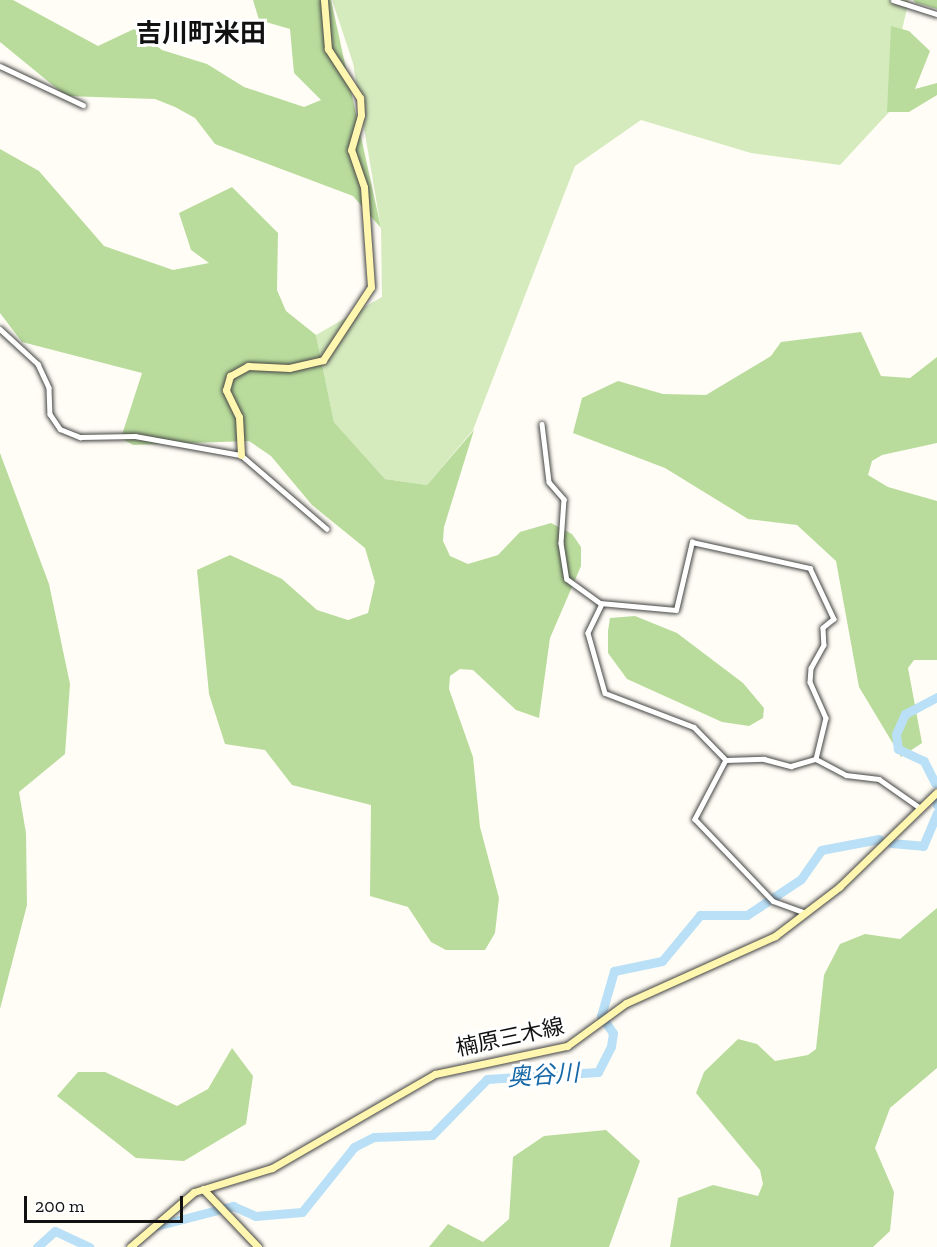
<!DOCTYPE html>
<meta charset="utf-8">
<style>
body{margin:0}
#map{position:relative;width:937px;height:1247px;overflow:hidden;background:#fffdf5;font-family:"Zilla Slab","Noto Sans JP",serif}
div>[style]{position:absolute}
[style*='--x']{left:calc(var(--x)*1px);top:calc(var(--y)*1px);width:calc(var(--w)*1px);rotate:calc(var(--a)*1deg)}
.green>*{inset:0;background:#d5ebbd}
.forest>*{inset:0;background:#b9dc9c}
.river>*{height:9px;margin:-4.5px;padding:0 4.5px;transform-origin:4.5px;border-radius:4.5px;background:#b9e0f7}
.roads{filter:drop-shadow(0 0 2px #444) drop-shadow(0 0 2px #444)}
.street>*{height:4.5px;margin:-2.25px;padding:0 2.25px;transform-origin:2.25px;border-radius:2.25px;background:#fff}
.secondary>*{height:7px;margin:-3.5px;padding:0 3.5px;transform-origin:3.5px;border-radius:3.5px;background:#fff6b0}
span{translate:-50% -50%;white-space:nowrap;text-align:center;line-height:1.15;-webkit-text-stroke:6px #fff;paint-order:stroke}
.street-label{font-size:22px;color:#111}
.water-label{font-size:24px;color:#1768a6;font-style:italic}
.quarter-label{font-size:26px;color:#111;font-weight:700}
.scale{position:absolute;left:24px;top:1196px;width:159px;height:27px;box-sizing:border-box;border:3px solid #111;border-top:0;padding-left:8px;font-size:18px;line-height:21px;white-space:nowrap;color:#111;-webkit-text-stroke:4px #fff;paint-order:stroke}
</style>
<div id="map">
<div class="green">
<i style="clip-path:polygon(332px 0,909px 0,902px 30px,903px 97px,840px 165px,751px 153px,641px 120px,575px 166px,473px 430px,427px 485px,385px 479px,334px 422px,316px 335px,382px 297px,381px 228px,353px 63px)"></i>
</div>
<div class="forest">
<i style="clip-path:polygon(0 0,13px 0,98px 46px,134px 29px,162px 50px,207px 64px,244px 87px,304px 107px,321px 100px,294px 73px,290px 29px,259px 20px,253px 0,331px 0,381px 228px,353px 196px,215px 144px,195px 118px,175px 107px,155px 99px,66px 96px,0 42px)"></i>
<i style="clip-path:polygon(913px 0,937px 0,937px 9px,916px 3px)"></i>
<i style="clip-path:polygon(891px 26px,909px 31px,930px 51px,915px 89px,937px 83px,937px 95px,909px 112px,887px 112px)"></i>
<i style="clip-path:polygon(0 149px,39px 171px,104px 246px,173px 270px,209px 263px,191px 250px,179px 213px,232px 187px,278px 233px,277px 290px,286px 311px,316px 335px,334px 422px,385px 479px,427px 485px,474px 430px,444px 527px,443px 541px,450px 556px,468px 564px,498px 555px,520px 532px,551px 523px,572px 534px,581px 547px,581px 566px,550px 638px,539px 718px,516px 710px,473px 670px,460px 669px,450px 676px,449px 689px,473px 757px,480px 827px,499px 898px,495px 933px,485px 950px,446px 950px,431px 942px,408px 907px,370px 896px,371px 805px,292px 785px,265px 750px,225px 744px,209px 694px,197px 570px,230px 555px,282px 579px,317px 610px,348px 620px,368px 613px,375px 582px,365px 548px,312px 505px,271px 456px,249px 441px,133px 445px,121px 438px,142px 373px,22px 342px,0 313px)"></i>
<i style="clip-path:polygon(861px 332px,881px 376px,910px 378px,937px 357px,937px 443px,882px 455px,872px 461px,868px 475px,888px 487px,937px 501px,937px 660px,914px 660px,908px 668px,922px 743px,901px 757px,859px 687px,836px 561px,797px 525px,748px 519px,665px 468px,573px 433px,582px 398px,618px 381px,663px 394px,706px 395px,771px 356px,781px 342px)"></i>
<i style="clip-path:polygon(0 453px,49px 584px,70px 684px,65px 754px,19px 792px,26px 833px,27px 905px,0 1009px)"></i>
<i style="clip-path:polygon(635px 616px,677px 633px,743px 683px,764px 708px,763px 718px,749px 726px,722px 722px,627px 679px,608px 653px,608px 631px,610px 618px)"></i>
<i style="clip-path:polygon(937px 908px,937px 1068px,890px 1108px,875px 1148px,894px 1192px,890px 1231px,873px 1247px,670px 1247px,678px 1198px,713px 1185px,758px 1196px,763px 1184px,760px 1170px,696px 1093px,704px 1072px,738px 1039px,757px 1044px,775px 1061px,808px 1055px,816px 1049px,824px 975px,840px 944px,865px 934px,900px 939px)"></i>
<i style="clip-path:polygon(232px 1048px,253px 1076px,246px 1124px,184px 1161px,136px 1158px,57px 1096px,78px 1072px,105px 1072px,177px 1106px,208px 1089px)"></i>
<i style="clip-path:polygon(606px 1130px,640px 1161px,609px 1247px,429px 1247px,448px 1224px,483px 1242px,509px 1219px,513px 1157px,544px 1136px)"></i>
</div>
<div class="river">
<i style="--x:935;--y:783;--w:25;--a:-117"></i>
<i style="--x:924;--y:761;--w:29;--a:-155"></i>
<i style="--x:898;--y:749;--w:15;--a:-98"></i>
<i style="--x:896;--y:734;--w:22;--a:-66"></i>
<i style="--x:905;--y:714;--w:36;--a:-28"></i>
<i style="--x:936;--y:801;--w:4;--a:76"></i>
<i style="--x:891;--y:843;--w:32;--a:5"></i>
<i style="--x:923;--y:846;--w:36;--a:-67"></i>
<i style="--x:156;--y:1226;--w:80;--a:-14.6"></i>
<i style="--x:233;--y:1206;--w:24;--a:24"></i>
<i style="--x:255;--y:1216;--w:47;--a:-4.9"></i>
<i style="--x:302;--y:1212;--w:83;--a:-51.3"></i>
<i style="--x:354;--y:1147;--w:22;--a:-27"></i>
<i style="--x:374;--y:1137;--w:58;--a:-2"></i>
<i style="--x:432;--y:1135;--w:78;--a:-45.5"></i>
<i style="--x:487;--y:1079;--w:111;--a:-3.6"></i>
<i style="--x:598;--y:1072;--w:29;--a:-63"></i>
<i style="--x:611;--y:1046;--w:13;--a:-81"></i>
<i style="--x:613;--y:1033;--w:21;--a:-125"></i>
<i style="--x:601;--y:1016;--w:47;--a:-73.9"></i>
<i style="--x:614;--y:971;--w:49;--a:-11.8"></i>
<i style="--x:662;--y:961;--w:60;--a:-50.4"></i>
<i style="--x:700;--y:915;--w:47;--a:0"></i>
<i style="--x:747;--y:915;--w:65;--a:-33.7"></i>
<i style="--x:801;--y:879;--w:35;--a:-55"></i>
<i style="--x:821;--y:850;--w:59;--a:-10.7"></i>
<i style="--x:37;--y:1247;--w:24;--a:-42"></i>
<i style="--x:55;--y:1231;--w:38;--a:25"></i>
</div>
<div class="roads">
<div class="street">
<i style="--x:893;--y:0;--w:46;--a:17.7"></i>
<i style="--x:0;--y:66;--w:92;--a:25.2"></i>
<i style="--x:0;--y:329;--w:52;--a:42.6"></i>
<i style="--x:38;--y:364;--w:26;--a:65"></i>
<i style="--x:49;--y:388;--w:26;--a:88"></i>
<i style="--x:50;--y:414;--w:18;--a:56"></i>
<i style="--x:60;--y:429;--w:22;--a:22"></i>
<i style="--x:80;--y:437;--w:55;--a:-1"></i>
<i style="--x:135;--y:436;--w:108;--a:10.2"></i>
<i style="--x:241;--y:455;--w:113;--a:40.7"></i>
<i style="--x:542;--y:424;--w:58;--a:83.1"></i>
<i style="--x:549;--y:482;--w:23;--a:49"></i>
<i style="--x:564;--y:499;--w:44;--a:93.9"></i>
<i style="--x:561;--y:543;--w:36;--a:81"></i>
<i style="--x:567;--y:579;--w:41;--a:36"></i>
<i style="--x:600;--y:603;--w:76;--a:5.3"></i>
<i style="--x:676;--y:610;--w:70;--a:-76.8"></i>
<i style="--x:692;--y:542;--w:121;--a:12.4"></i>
<i style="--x:810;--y:568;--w:56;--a:64.8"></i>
<i style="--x:834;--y:619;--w:14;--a:141"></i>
<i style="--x:823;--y:628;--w:17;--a:87"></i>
<i style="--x:824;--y:645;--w:26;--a:119"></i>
<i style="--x:811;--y:668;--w:14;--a:94"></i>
<i style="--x:810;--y:682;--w:39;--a:66"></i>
<i style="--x:826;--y:718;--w:42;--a:103.7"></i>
<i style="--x:602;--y:604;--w:32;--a:116"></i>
<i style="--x:588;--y:633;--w:62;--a:74.2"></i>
<i style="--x:605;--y:693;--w:95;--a:20.9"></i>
<i style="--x:694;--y:727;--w:46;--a:45.9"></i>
<i style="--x:726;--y:760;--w:67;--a:117.7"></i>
<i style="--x:695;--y:819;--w:113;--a:46.4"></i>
<i style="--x:773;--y:901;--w:35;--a:20"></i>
<i style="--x:726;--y:760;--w:38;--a:-2"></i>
<i style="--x:764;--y:759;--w:28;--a:15"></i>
<i style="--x:791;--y:766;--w:26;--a:-16"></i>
<i style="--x:816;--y:759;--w:34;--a:28"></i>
<i style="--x:846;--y:775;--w:33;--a:7"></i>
<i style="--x:879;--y:779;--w:49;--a:35"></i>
</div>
<div class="secondary">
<i style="--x:241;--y:455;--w:38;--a:-93"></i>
<i style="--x:239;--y:417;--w:30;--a:-116"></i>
<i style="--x:226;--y:390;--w:15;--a:-74"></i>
<i style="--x:230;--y:376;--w:21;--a:-29"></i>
<i style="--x:248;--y:366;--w:41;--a:2.8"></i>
<i style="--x:289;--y:368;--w:35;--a:-13"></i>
<i style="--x:323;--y:360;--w:87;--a:-56.7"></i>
<i style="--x:371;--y:287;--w:100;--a:-94"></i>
<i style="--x:364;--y:187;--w:39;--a:-109"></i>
<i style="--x:351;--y:150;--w:36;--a:-74"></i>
<i style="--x:361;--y:115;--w:17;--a:-93"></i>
<i style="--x:360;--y:98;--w:59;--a:-123.1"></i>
<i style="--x:328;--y:49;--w:49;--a:-94.7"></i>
<i style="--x:203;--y:1189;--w:80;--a:46.5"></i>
<i style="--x:130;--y:1247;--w:84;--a:-40.7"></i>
<i style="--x:194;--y:1192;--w:82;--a:-17.1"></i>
<i style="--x:272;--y:1168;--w:188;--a:-30"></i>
<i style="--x:435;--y:1074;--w:135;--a:-12"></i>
<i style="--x:567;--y:1046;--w:73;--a:-36.1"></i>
<i style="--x:626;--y:1003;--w:163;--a:-24.2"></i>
<i style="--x:775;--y:936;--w:81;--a:-37.4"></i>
<i style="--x:839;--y:887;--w:136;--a:-44.1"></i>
</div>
</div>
<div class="street-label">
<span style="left:510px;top:1037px;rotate:-12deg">楠原三木線</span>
</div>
<div class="water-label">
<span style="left:543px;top:1075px;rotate:-4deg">奥谷川</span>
</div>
<div class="quarter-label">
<span style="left:201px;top:34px">吉川町米田</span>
</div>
<div class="scale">200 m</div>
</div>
